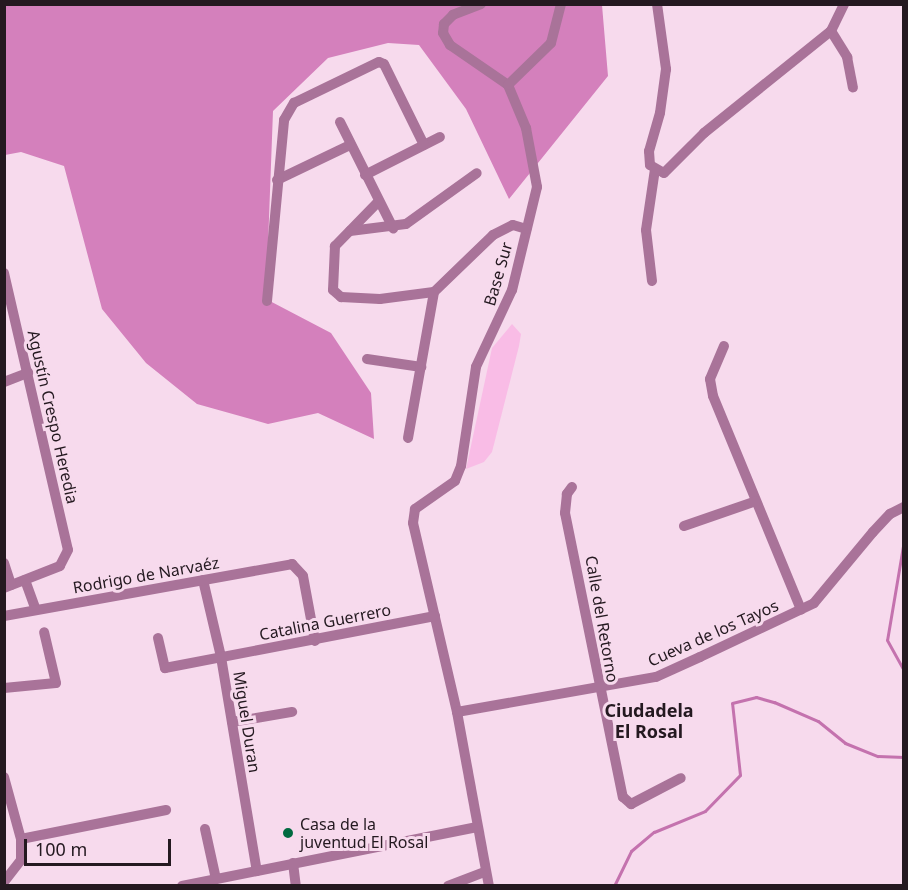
<!DOCTYPE html>
<meta charset="utf-8">
<style>
body{margin:0}
#map{position:relative;width:908px;height:890px;overflow:hidden;background:#f7daed;font-family:"Noto Sans",sans-serif}
div>[style]{position:absolute}
[style*='--x']{left:calc(var(--x)*1px);top:calc(var(--y)*1px);width:calc(var(--w)*1px);rotate:calc(var(--a)*1deg)}
.green>*{inset:0;background:#f9bce6}
.forest>*{inset:0;background:#d480bc}
.stream>*{height:3px;margin:-1.5px;padding:0 1.5px;transform-origin:1.5px;border-radius:1.5px;background:#c472ae}
.street>*{height:10px;margin:-5px;padding:0 5px;transform-origin:5px;border-radius:5px;background:#a97399}
.dots>*{width:16px;height:16px;translate:-50% -50%;box-sizing:border-box;border:3px solid #f7daed;border-radius:50%}
span{translate:-50% -50%;white-space:nowrap;text-align:center;line-height:1.15;-webkit-text-stroke:6px #f7daed;paint-order:stroke}
.street-label{font-size:16px;color:#241920}
.poi-label{font-size:16px;color:#241920}
.left{translate:0 -50%;text-align:left}
.neighbourhood-label{font-size:18px;color:#241920;font-weight:700}
.frame{position:absolute;inset:0;border:6px solid #241920;pointer-events:none}
.scale{position:absolute;left:24px;top:839px;width:147px;height:27px;box-sizing:border-box;border:3px solid #241920;border-top:0;padding-left:8px;font-size:18px;line-height:21px;white-space:nowrap;color:#241920;-webkit-text-stroke:4px #f7daed;paint-order:stroke}
</style>
<div id="map">
<div class="green">
<i style="clip-path:polygon(512px 324px,521px 334px,519px 346px,492px 452px,484px 462px,466px 469px,492px 348px)"></i>
</div>
<div class="forest">
<i style="clip-path:polygon(4px 5px,602px 5px,608px 76px,509px 199px,466px 109px,419px 45px,388px 43px,328px 58px,273px 111px,266px 299px,331px 333px,371px 393px,374px 439px,318px 413px,268px 424px,197px 404px,146px 363px,102px 309px,64px 166px,21px 152px,5px 155px)"></i>
</div>
<div class="stream">
<i style="--x:904;--y:540;--w:101;--a:99.6"></i>
<i style="--x:887;--y:640;--w:35;--a:61"></i>
<i style="--x:614;--y:886;--w:39;--a:-64"></i>
<i style="--x:631;--y:851;--w:30;--a:-40"></i>
<i style="--x:654;--y:832;--w:55;--a:-22.4"></i>
<i style="--x:705;--y:811;--w:50;--a:-45.8"></i>
<i style="--x:740;--y:775;--w:72;--a:-96.3"></i>
<i style="--x:732;--y:703;--w:25;--a:-14"></i>
<i style="--x:756;--y:697;--w:19;--a:16"></i>
<i style="--x:774;--y:702;--w:48;--a:23.4"></i>
<i style="--x:818;--y:721;--w:35;--a:39"></i>
<i style="--x:845;--y:743;--w:35;--a:22"></i>
<i style="--x:878;--y:756;--w:26;--a:2"></i>
</div>
<div class="street">
<i style="--x:481;--y:4;--w:30;--a:159"></i>
<i style="--x:453;--y:15;--w:13;--a:135"></i>
<i style="--x:444;--y:24;--w:9;--a:96"></i>
<i style="--x:443;--y:33;--w:14;--a:60"></i>
<i style="--x:450;--y:45;--w:70;--a:34.6"></i>
<i style="--x:508;--y:85;--w:47;--a:67.3"></i>
<i style="--x:526;--y:128;--w:60;--a:79.4"></i>
<i style="--x:537;--y:187;--w:106;--a:103.6"></i>
<i style="--x:512;--y:290;--w:85;--a:115.1"></i>
<i style="--x:476;--y:367;--w:100;--a:98.6"></i>
<i style="--x:461;--y:466;--w:16;--a:112"></i>
<i style="--x:455;--y:481;--w:49;--a:145"></i>
<i style="--x:415;--y:509;--w:14;--a:98"></i>
<i style="--x:413;--y:523;--w:194;--a:76.9"></i>
<i style="--x:457;--y:712;--w:177;--a:79.6"></i>
<i style="--x:657;--y:4;--w:66;--a:82.1"></i>
<i style="--x:666;--y:69;--w:44;--a:97.8"></i>
<i style="--x:660;--y:113;--w:40;--a:106"></i>
<i style="--x:649;--y:151;--w:14;--a:86"></i>
<i style="--x:650;--y:165;--w:16;--a:30"></i>
<i style="--x:664;--y:173;--w:57;--a:-45"></i>
<i style="--x:704;--y:133;--w:163;--a:-38.8"></i>
<i style="--x:831;--y:31;--w:30;--a:-64"></i>
<i style="--x:831;--y:31;--w:31;--a:58"></i>
<i style="--x:847;--y:57;--w:31;--a:79"></i>
<i style="--x:508;--y:85;--w:60;--a:-44.3"></i>
<i style="--x:551;--y:43;--w:40;--a:-75.6"></i>
<i style="--x:340;--y:122;--w:119;--a:63.4"></i>
<i style="--x:365;--y:175;--w:84;--a:-26.9"></i>
<i style="--x:277;--y:180;--w:81;--a:-25.6"></i>
<i style="--x:378;--y:202;--w:62;--a:134.3"></i>
<i style="--x:335;--y:246;--w:44;--a:92.6"></i>
<i style="--x:333;--y:290;--w:11;--a:41"></i>
<i style="--x:341;--y:297;--w:39;--a:3"></i>
<i style="--x:380;--y:299;--w:54;--a:-7.4"></i>
<i style="--x:434;--y:292;--w:82;--a:-44"></i>
<i style="--x:493;--y:235;--w:22;--a:-27"></i>
<i style="--x:513;--y:225;--w:14;--a:17"></i>
<i style="--x:350;--y:231;--w:56;--a:-7.1"></i>
<i style="--x:406;--y:224;--w:87;--a:-35.7"></i>
<i style="--x:4;--y:273;--w:284;--a:77"></i>
<i style="--x:68;--y:550;--w:18;--a:117"></i>
<i style="--x:60;--y:566;--w:60;--a:158.6"></i>
<i style="--x:652;--y:281;--w:51;--a:-96.7"></i>
<i style="--x:646;--y:230;--w:62;--a:-81.6"></i>
<i style="--x:267;--y:301;--w:182;--a:-84.6"></i>
<i style="--x:284;--y:120;--w:20;--a:-60"></i>
<i style="--x:294;--y:103;--w:94;--a:-25.8"></i>
<i style="--x:379;--y:62;--w:5;--a:22"></i>
<i style="--x:384;--y:64;--w:90;--a:63.7"></i>
<i style="--x:724;--y:346;--w:36;--a:113"></i>
<i style="--x:710;--y:379;--w:17;--a:80"></i>
<i style="--x:713;--y:396;--w:231;--a:67.6"></i>
<i style="--x:367;--y:359;--w:55;--a:8.4"></i>
<i style="--x:4;--y:382;--w:26;--a:-21"></i>
<i style="--x:408;--y:438;--w:148;--a:-79.9"></i>
<i style="--x:572;--y:487;--w:9;--a:126"></i>
<i style="--x:567;--y:494;--w:19;--a:96"></i>
<i style="--x:565;--y:513;--w:290;--a:78.5"></i>
<i style="--x:623;--y:797;--w:11;--a:41"></i>
<i style="--x:631;--y:804;--w:56;--a:-27.5"></i>
<i style="--x:684;--y:526;--w:76;--a:-19.1"></i>
<i style="--x:4;--y:563;--w:23;--a:72"></i>
<i style="--x:25;--y:580;--w:30;--a:70"></i>
<i style="--x:203;--y:580;--w:79;--a:76.8"></i>
<i style="--x:221;--y:657;--w:217;--a:80.5"></i>
<i style="--x:4;--y:616;--w:293;--a:-10.2"></i>
<i style="--x:292;--y:564;--w:16;--a:47"></i>
<i style="--x:303;--y:576;--w:66;--a:79.5"></i>
<i style="--x:158;--y:638;--w:31;--a:77"></i>
<i style="--x:165;--y:668;--w:275;--a:-10.9"></i>
<i style="--x:4;--y:688;--w:52;--a:-5.5"></i>
<i style="--x:56;--y:683;--w:52;--a:-103.2"></i>
<i style="--x:457;--y:712;--w:202;--a:-10"></i>
<i style="--x:656;--y:677;--w:48;--a:-24.4"></i>
<i style="--x:700;--y:657;--w:126;--a:-25.3"></i>
<i style="--x:814;--y:603;--w:92;--a:-50.3"></i>
<i style="--x:873;--y:532;--w:25;--a:-47"></i>
<i style="--x:890;--y:514;--w:16;--a:-27"></i>
<i style="--x:232;--y:722;--w:61;--a:-9.5"></i>
<i style="--x:4;--y:777;--w:64;--a:74.7"></i>
<i style="--x:21;--y:839;--w:21;--a:90"></i>
<i style="--x:21;--y:860;--w:28;--a:128"></i>
<i style="--x:205;--y:829;--w:51;--a:77.6"></i>
<i style="--x:21;--y:839;--w:148;--a:-11.3"></i>
<i style="--x:293;--y:863;--w:23;--a:83"></i>
<i style="--x:182;--y:886;--w:301;--a:-11.3"></i>
<i style="--x:448;--y:886;--w:40;--a:-21"></i>
</div>
<div class="dots">
<i style="left:288px;top:833px;background:#006a40"></i>
</div>
<div class="street-label">
<span style="left:498px;top:274px;rotate:-74deg">Base Sur</span>
<span style="left:53px;top:417px;rotate:77deg">Agustín Crespo Heredia</span>
<span style="left:146px;top:575px;rotate:-10deg">Rodrigo de Narvaéz</span>
<span style="left:602px;top:619px;rotate:80deg">Calle del Retorno</span>
<span style="left:325px;top:622px;rotate:-11deg">Catalina Guerrero</span>
<span style="left:713px;top:633px;rotate:-24deg">Cueva de los Tayos</span>
<span style="left:247px;top:722px;rotate:81deg">Miguel Duran</span>
</div>
<div class="poi-label">
<span class="left" style="left:300px;top:833px">Casa de la<br>juventud El Rosal</span>
</div>
<div class="neighbourhood-label">
<span style="left:649px;top:721px">Ciudadela<br>El Rosal</span>
</div>
<div class="frame"></div>
<div class="scale">100 m</div>
</div>
